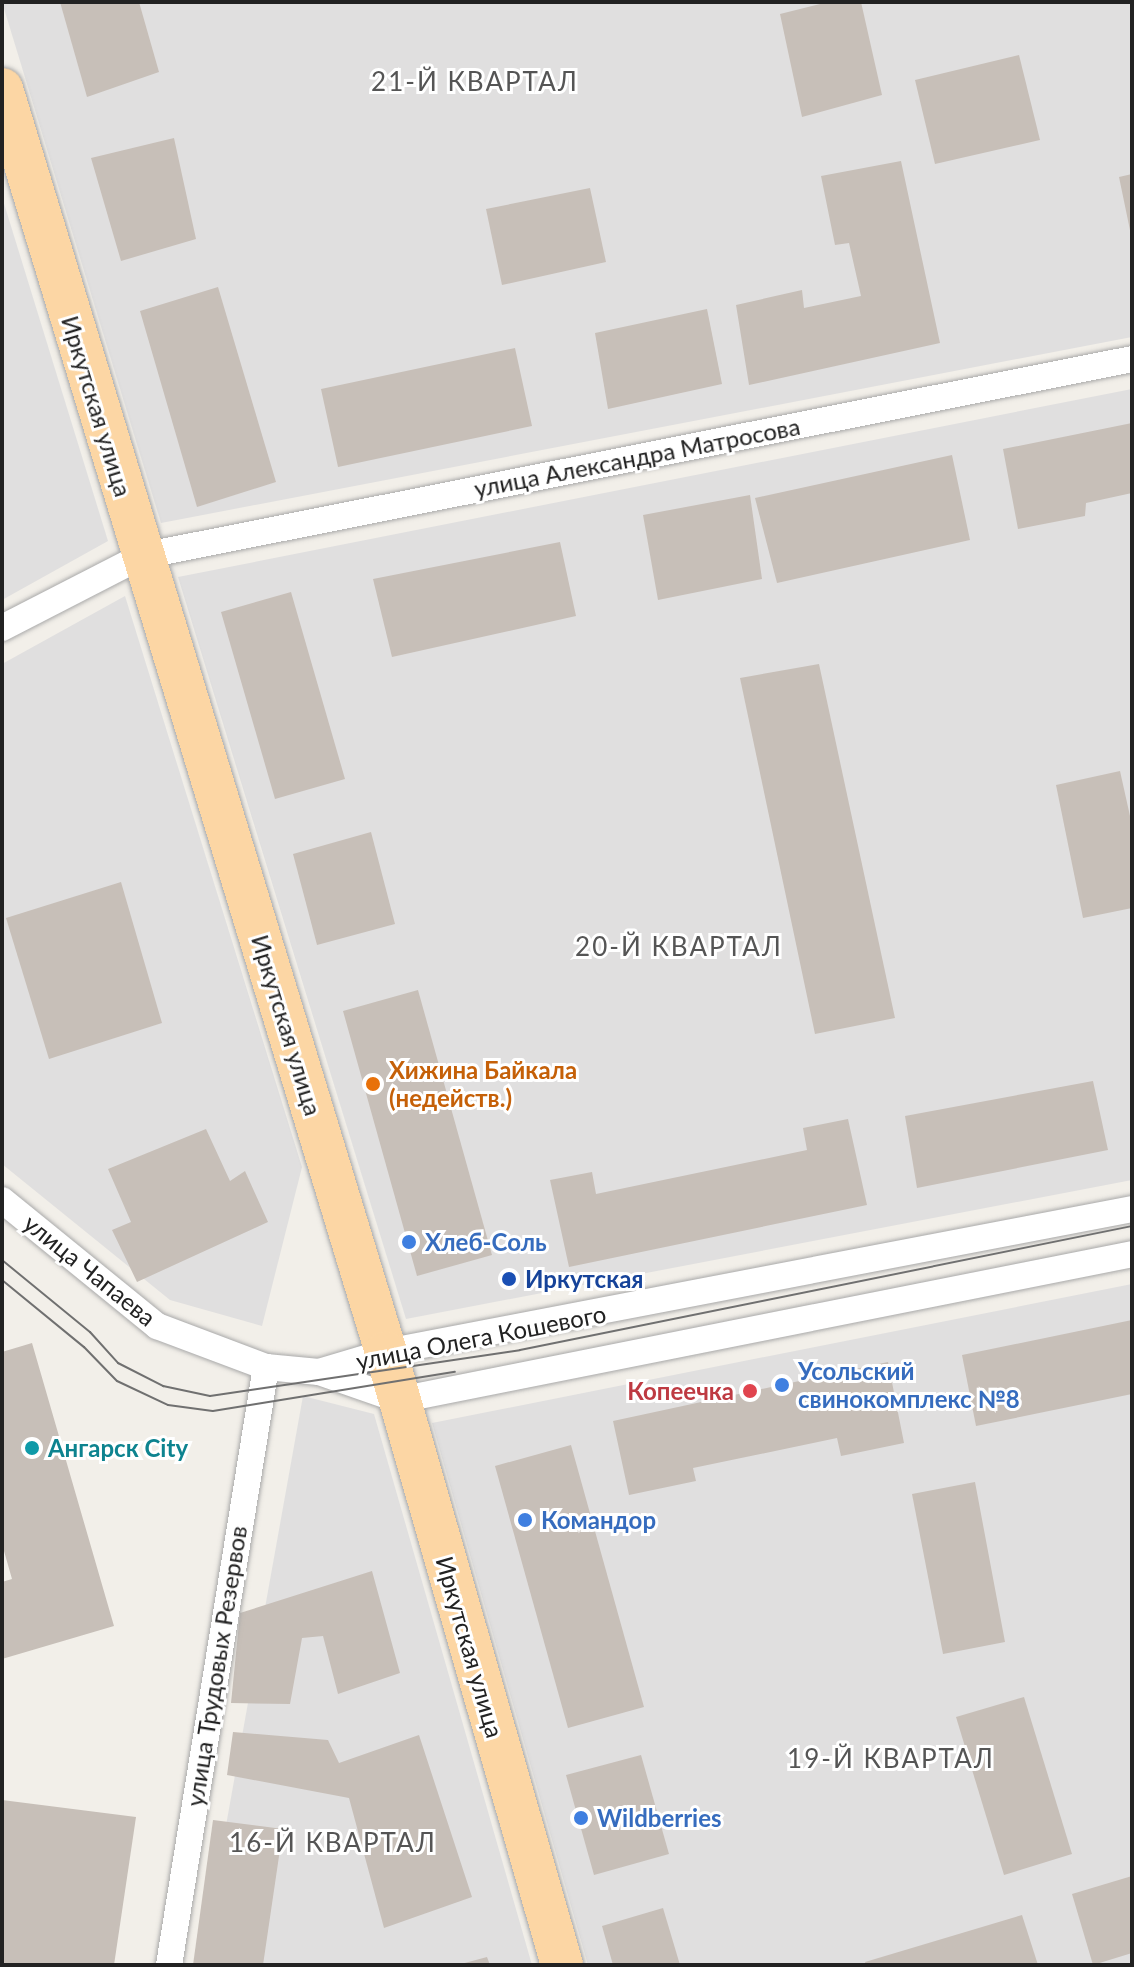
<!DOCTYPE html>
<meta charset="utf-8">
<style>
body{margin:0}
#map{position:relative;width:1134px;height:1967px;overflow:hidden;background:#f2efe9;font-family:Lato,sans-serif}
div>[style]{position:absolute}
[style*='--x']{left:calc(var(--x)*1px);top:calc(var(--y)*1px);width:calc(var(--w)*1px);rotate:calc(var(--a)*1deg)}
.residential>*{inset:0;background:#e0dfdf}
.building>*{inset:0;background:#c7bfb8}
.roads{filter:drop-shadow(0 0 2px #a9a9a9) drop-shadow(0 0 2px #a9a9a9)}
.minor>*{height:26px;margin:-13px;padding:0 13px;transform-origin:13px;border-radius:13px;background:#fff}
.primary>*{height:42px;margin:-21px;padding:0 21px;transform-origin:21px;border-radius:21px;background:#fcd6a4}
.tram>*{height:2px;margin:-1px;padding:0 1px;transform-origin:1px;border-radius:1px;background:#707070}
.dots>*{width:22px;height:22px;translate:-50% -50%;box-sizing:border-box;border:4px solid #fff;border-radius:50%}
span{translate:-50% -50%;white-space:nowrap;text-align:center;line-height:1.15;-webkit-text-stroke:6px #fff;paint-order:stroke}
.street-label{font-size:24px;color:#222}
.food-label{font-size:24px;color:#c56008;font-weight:700}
.left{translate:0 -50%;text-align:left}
.shop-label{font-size:24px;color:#366cbe;font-weight:700}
.transit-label{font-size:24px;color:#164399;font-weight:700}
.health-label{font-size:24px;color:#be3a42;font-weight:700}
.right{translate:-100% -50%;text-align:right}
.culture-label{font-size:24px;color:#0d838f;font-weight:700}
.neighbourhood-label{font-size:26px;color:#555;letter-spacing:2px}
.frame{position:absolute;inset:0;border:4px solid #222;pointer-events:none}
</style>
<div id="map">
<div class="residential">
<i style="clip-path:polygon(2px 2px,1132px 2px,1132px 337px,161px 523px)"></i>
<i style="clip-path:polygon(2px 197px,108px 541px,2px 600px)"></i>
<i style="clip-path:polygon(1132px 389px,1132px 1180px,406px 1319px,178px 577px)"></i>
<i style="clip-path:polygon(125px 596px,302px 1167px,262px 1326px,170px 1300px,2px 1164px,2px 664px)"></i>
<i style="clip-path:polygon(1132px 1284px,1132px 1965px,588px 1965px,432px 1423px)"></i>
<i style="clip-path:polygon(303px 1396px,374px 1414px,532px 1965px,201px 1965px)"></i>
</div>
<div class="building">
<i style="clip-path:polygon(60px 2px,139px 2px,159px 72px,87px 97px)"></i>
<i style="clip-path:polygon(828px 2px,861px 2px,882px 95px,802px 117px,780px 14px)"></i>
<i style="clip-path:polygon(1019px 55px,1040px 140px,935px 164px,915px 80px)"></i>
<i style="clip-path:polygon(174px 138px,196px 239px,121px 261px,91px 158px)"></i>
<i style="clip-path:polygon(901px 161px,940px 343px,749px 385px,736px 305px,802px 290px,804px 308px,861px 296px,849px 243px,835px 245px,821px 176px)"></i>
<i style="clip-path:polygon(1132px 174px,1132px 234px,1131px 235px,1119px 177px)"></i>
<i style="clip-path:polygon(590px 188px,606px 262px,502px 285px,486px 209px)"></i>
<i style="clip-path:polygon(218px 287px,276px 482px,197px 507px,140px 311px)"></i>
<i style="clip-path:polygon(707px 309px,722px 384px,608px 409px,595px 333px)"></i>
<i style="clip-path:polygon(515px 348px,532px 426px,338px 467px,321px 389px)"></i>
<i style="clip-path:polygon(1132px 423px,1132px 493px,1086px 503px,1085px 516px,1018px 529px,1003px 449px)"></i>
<i style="clip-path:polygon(952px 455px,970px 540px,777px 583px,755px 498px)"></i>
<i style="clip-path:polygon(750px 495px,762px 579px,658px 600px,643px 515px)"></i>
<i style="clip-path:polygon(560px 542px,576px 616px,392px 657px,373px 579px)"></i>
<i style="clip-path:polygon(291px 592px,345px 779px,275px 799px,221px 612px)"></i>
<i style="clip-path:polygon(819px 664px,895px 1018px,815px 1034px,740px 678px)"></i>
<i style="clip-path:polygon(1120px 771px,1132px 825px,1132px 908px,1083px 918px,1056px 785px)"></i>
<i style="clip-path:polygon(371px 832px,395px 924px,317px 945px,293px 854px)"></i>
<i style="clip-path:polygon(121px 882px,162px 1023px,49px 1059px,6px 918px)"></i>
<i style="clip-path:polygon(418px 990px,492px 1255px,417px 1276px,343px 1011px)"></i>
<i style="clip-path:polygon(1093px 1081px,1108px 1150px,917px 1188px,905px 1116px)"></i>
<i style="clip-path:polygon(848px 1119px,867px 1205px,569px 1267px,550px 1180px,592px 1172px,596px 1194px,807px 1150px,803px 1128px)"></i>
<i style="clip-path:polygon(206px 1129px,230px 1181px,245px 1171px,268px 1222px,137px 1282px,112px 1230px,131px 1222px,108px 1169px)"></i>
<i style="clip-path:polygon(1132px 1320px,1132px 1394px,976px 1426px,962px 1355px)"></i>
<i style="clip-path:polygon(32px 1343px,114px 1626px,2px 1659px,2px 1582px,12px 1579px,2px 1544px,2px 1352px)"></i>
<i style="clip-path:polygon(888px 1362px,904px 1443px,841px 1456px,837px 1438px,693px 1468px,696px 1481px,629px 1495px,613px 1421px)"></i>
<i style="clip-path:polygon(571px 1445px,644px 1707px,568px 1728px,495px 1466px)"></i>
<i style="clip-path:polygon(975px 1482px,1005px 1642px,943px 1654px,912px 1494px)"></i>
<i style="clip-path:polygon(372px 1571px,400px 1673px,338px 1694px,323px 1636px,302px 1638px,290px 1704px,231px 1703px,240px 1613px)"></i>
<i style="clip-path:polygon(1024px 1697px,1072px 1854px,1004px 1875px,956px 1717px)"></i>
<i style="clip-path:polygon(233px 1732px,328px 1740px,339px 1763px,419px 1735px,472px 1897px,384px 1928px,349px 1798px,227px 1775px)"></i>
<i style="clip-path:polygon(641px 1755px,669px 1854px,594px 1875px,566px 1775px)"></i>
<i style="clip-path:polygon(2px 1800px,136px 1817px,114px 1965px,2px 1965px)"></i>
<i style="clip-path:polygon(213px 1820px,283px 1829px,263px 1965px,193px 1965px)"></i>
<i style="clip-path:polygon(1132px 1876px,1132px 1953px,1093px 1965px,1072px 1894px)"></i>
<i style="clip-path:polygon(663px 1908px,680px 1965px,613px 1965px,602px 1926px)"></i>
<i style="clip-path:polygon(1022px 1915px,1038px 1965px,866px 1965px,865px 1962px)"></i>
<i style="clip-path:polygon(487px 1957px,490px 1965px,461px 1965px,461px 1964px)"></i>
</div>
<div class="roads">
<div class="minor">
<i style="--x:2;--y:628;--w:157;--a:-27.2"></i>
<i style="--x:142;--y:556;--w:1009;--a:-11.25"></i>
<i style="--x:2;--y:1200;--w:200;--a:39.1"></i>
<i style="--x:157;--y:1326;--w:116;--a:20.6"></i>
<i style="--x:266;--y:1367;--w:53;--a:5.4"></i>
<i style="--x:319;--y:1372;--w:85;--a:19.3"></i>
<i style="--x:399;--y:1400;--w:747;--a:-11.26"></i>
<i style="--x:319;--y:1372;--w:70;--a:-16.6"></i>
<i style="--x:386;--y:1352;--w:760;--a:-10.85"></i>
<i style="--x:169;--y:1965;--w:606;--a:-80.79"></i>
</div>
<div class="primary">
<i style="--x:2;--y:89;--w:1320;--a:73.09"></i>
<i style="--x:386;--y:1352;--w:638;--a:73.98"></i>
</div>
</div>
<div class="tram">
<i style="--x:2;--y:1260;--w:114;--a:39.3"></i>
<i style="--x:90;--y:1332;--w:42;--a:47.9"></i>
<i style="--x:118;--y:1363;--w:51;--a:27.1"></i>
<i style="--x:163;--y:1386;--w:48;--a:12"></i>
<i style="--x:210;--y:1396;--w:313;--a:-8.4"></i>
<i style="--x:520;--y:1350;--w:624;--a:-11.45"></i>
<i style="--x:2;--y:1280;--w:106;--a:39.3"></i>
<i style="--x:84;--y:1347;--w:47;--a:45.9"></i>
<i style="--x:117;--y:1381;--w:56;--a:25.2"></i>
<i style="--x:168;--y:1405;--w:45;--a:7.6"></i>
<i style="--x:213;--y:1411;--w:245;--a:-9.2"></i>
</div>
<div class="dots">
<i style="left:373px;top:1084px;background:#e8710a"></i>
<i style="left:409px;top:1242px;background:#3f7fe0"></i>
<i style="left:509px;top:1279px;background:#1a4fb4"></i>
<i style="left:782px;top:1385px;background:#3f7fe0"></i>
<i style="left:750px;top:1391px;background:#e0444e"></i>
<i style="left:32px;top:1448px;background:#0f9aa8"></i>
<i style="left:525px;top:1520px;background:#3f7fe0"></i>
<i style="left:581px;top:1818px;background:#3f7fe0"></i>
</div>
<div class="street-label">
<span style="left:97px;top:406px;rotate:73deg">Иркутская улица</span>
<span style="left:637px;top:457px;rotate:-11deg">улица Александра Матросова</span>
<span style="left:287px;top:1025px;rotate:73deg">Иркутская улица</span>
<span style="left:90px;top:1270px;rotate:39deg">улица Чапаева</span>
<span style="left:481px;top:1337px;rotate:-11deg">улица Олега Кошевого</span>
<span style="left:470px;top:1647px;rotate:74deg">Иркутская улица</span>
<span style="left:216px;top:1666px;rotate:-81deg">улица Трудовых Резервов</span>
</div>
<div class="food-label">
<span class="left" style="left:389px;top:1084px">Хижина Байкала<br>(недейств.)</span>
</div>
<div class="shop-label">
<span class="left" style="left:425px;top:1242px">Хлеб-Соль</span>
<span class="left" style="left:798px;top:1385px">Усольский<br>свинокомплекс №8</span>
<span class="left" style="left:541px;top:1520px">Командор</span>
<span class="left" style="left:597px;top:1818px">Wildberries</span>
</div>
<div class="transit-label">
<span class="left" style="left:525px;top:1279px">Иркутская</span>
</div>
<div class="health-label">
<span class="right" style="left:734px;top:1391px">Копеечка</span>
</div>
<div class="culture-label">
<span class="left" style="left:48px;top:1448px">Ангарск City</span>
</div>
<div class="neighbourhood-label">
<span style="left:475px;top:82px">21-Й КВАРТАЛ</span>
<span style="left:679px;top:947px">20-Й КВАРТАЛ</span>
<span style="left:891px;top:1759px">19-Й КВАРТАЛ</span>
<span style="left:333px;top:1843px">16-Й КВАРТАЛ</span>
</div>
<div class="frame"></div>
</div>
